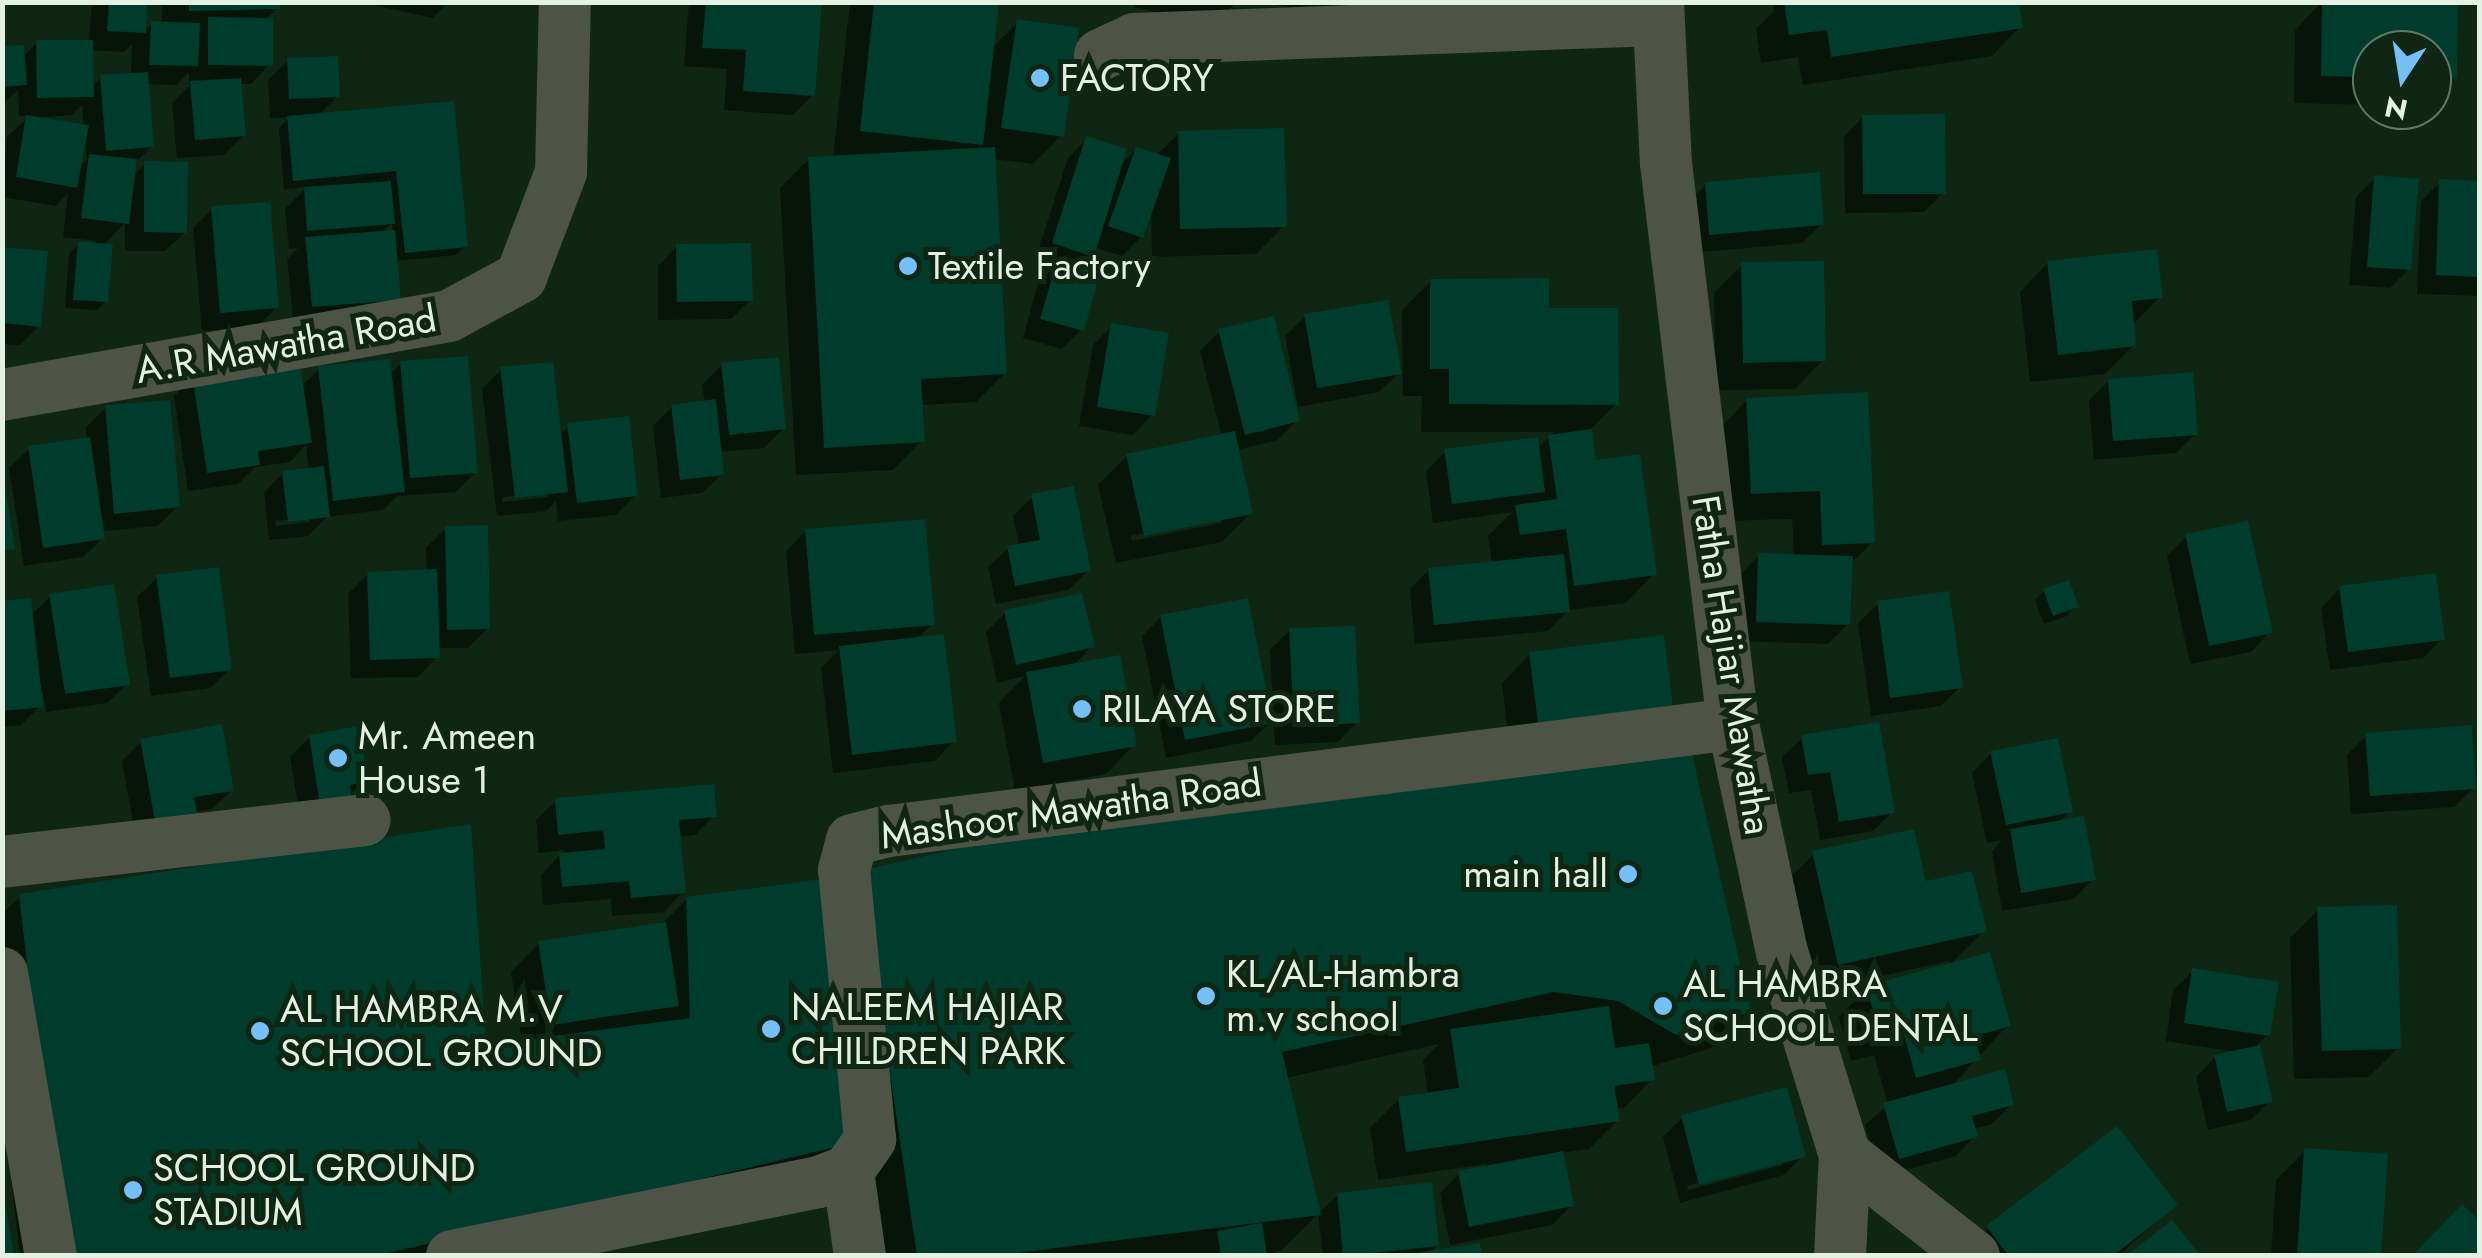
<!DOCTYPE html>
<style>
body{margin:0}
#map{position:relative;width:2482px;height:1258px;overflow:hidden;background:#0e2613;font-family:Jost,sans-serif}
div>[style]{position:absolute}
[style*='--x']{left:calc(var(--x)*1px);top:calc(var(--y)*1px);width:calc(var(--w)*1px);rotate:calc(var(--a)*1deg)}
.shadow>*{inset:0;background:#0007}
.building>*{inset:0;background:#003c2b}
.minor>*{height:52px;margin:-26px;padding:0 26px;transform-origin:26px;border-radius:26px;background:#4d5347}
.dots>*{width:28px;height:28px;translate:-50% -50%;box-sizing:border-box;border:5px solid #0e2613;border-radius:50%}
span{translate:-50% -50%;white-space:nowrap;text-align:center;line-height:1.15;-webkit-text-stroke:10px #0e2613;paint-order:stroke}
.poi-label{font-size:38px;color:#e3f1e4}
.left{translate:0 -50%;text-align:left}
.right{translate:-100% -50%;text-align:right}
.street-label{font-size:38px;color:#e3f1e4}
.frame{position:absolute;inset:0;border:5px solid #e3f1e4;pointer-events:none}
.north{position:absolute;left:2352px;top:30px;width:100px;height:100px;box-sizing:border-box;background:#0e2613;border:2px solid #637767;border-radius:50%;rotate:192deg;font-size:28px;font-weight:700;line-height:40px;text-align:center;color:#e3f1e4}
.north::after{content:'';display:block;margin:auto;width:35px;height:45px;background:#75c0f6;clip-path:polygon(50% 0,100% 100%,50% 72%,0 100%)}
</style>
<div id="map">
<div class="shadow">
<i style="clip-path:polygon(evenodd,92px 2px,145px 2px,143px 32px,152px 24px,161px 24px,162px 2px,277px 2px,277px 8px,265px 20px,270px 64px,251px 84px,239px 84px,244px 135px,224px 155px,177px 158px,172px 103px,189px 86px,189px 72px,177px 85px,146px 84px,152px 146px,133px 165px,132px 177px,145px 164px,185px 232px,165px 251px,125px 251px,125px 223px,103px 246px,106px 301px,97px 310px,65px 308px,69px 253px,79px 244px,95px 245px,96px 241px,63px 237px,68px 193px,56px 206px,2px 197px,7px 137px,29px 116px,19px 116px,18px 90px,2px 104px,2px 48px,22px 58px,37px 42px,89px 42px,92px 2px,132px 44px,131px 75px,101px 78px,91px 87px,91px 50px,124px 52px,132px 44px,92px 2px,82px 105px,84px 127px,32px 118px,72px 115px,82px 105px,92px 2px,85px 140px,87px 159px,78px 168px,85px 140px)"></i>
<i style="clip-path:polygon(359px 2px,448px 2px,433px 18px)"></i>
<i style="clip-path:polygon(689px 2px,819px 2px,813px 95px,793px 115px,724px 110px,727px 69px,684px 66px)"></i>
<i style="clip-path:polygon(996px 2px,991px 49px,1018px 22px,1061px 136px,1033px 164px,994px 159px,1005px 373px,976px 402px,920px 405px,922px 441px,893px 470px,796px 475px,780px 188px,809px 159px,833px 158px,850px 4px)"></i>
<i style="clip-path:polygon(1135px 2px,1237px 2px,1213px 26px,1134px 7px)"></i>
<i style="clip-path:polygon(1266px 2px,1367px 2px,1346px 24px)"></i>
<i style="clip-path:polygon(1773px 2px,2016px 2px,2020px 27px,1992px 56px,1803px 85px,1798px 57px,1761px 63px,1756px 29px,1774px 11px)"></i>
<i style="clip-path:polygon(2322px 2px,2455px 3px,2454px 77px,2432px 99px,2432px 50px,2372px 50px,2372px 105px,2294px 103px,2295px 30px)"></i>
<i style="clip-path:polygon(evenodd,288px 61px,338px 96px,318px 116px,452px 104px,466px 246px,456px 255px,395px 261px,398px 299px,294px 325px,287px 259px,298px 248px,289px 249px,285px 209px,307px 187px,284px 189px,279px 128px,290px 117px,270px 118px,268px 80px,288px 61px,392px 223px,393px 232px,382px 233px,392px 223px)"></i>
<i style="clip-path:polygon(1863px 117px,1943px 193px,1924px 212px,1845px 213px,1844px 137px)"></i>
<i style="clip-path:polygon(1179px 133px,1284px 226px,1256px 254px,1152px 257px,1151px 209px,1141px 237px,1122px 256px,1096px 248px,1077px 269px,1081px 330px,1062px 349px,1023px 338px,1038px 283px,1053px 269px,1034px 263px,1068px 158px,1087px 139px,1119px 167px,1136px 149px,1156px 156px)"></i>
<i style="clip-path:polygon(2375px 178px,2409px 269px,2390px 288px,2349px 285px,2356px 197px)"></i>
<i style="clip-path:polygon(2440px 182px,2480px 183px,2480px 296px,2417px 294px,2421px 201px)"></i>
<i style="clip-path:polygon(1706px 185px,1822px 224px,1802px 243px,1691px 253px,1686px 204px)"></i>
<i style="clip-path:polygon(212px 209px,277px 307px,257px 327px,202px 331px,193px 228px)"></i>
<i style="clip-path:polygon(677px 246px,750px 300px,731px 319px,658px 320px,658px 266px)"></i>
<i style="clip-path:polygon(2px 250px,39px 326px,20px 345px,2px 344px)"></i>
<i style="clip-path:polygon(2048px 263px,2160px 297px,2132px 325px,2134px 345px,2105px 374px,2030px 382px,2020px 292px)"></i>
<i style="clip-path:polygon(1742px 265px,1823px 360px,1795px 389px,1716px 390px,1714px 293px)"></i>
<i style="clip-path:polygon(1431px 281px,1547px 310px,1616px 404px,1590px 430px,1594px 463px,1654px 574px,1626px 603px,1568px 610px,1548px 631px,1415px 644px,1410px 589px,1429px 570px,1492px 564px,1488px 536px,1512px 512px,1433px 523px,1426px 471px,1446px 451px,1537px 449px,1554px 432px,1421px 432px,1422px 396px,1403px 396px,1402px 310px)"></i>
<i style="clip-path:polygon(1305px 317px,1399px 373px,1379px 392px,1298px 407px,1285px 336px)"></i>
<i style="clip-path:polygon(1112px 326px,1152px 415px,1133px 435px,1079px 426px,1093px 345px)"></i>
<i style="clip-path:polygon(evenodd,1220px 331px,1297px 420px,1278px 440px,1237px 450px,1251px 513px,1222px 542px,1116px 563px,1098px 485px,1127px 456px,1222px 437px,1200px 351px,1220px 331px,1221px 518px,1221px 523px,1132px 541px,1131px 536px,1221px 518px)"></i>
<i style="clip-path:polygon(evenodd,401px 364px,475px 472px,456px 492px,398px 496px,383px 510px,327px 517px,308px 536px,269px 540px,264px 493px,283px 473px,309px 470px,306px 445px,290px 462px,255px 467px,238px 484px,188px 491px,174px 396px,193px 377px,301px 387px,319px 369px,389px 375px,401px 364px,310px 517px,310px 522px,276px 526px,275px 521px,310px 517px)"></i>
<i style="clip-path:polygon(722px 365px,784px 428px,764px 448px,719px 452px,722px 474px,702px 493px,661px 498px,653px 426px,672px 407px,705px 403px,702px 385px)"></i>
<i style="clip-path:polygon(evenodd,501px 370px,559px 435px,569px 426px,636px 495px,616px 515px,558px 521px,556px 501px,546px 511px,497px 516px,482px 389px,501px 370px,547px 492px,547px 497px,503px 502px,503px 497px,547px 492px)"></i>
<i style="clip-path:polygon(2109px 381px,2196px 434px,2176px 453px,2094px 460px,2089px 400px)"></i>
<i style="clip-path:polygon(1747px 400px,1872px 542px,1850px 565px,1848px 624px,1828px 644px,1737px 641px,1740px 575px,1759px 555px,1794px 557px,1792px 519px,1723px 521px,1719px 429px)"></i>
<i style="clip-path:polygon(106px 408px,178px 506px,158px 526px,102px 531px,103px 538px,83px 557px,24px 566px,9px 468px,29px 449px,87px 440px,86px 427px)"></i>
<i style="clip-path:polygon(1033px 496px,1088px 571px,1068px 590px,996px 604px,988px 567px,1008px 548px,1019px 546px,1013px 516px)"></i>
<i style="clip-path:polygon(446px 528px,488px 628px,468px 648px,437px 648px,437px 657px,418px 677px,351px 678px,348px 594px,368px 574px,427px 572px,426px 548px)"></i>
<i style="clip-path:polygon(806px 531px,932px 624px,916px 640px,954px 741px,935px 761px,833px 773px,821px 668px,839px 650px,795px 654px,786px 551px)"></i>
<i style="clip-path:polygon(2186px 537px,2270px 632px,2251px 652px,2190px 664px,2167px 556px)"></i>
<i style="clip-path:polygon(157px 578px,230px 669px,210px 688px,151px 696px,137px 597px)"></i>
<i style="clip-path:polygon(2340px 588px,2442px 639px,2423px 658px,2330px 670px,2321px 608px)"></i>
<i style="clip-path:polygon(2044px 591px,2076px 606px,2067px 616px,2044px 624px,2035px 600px)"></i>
<i style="clip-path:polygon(51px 596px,127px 684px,107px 703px,46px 712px,43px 692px,39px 692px,40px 706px,21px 725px,2px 727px,2px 603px,30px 616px)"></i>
<i style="clip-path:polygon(1878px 604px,1960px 687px,1941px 706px,1871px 716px,1858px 623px)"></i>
<i style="clip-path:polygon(1005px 613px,1092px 646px,1073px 666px,1134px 745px,1106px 774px,1015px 791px,999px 703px,1025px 676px,997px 683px,986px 632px)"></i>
<i style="clip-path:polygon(1161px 617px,1270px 722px,1251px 741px,1166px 758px,1142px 636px)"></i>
<i style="clip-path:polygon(1290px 630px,1357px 722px,1338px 742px,1275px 745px,1270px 650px)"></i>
<i style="clip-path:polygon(1662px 638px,1511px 759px,1502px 683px,1530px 654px)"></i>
<i style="clip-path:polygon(2366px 736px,2474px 788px,2454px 807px,2351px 814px,2347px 755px)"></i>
<i style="clip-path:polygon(310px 737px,366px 780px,303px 836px,290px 757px)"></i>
<i style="clip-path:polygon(1802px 738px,1892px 812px,1873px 831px,1820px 840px,1811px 790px,1789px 793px,1782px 757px)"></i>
<i style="clip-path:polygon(141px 742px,232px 790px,212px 809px,194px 812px,136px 839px,122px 761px)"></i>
<i style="clip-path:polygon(1991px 753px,2070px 811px,2058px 823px,2093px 879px,2074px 899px,2002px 911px,1992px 851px,2002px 840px,1987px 843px,1972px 773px)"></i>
<i style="clip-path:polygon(556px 801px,714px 816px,695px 835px,678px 837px,683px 892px,664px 912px,612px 916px,611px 899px,543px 905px,541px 875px,565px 850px,539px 853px,536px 820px)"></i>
<i style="clip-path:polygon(1814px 854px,1924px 884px,1984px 931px,1950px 965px,1949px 961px,1810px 992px,1785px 882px)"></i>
<i style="clip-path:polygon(20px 897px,484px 1047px,522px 1043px,511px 972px,539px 943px,661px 925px,687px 899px,1748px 1011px,1711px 1048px,1650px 1067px,1652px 1079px,1624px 1108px,1615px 1109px,1617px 1121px,1589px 1149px,1561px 1153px,1572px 1205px,1552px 1225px,1450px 1245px,1440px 1193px,1459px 1174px,1486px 1168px,1485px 1164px,1378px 1180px,1370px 1128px,1399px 1099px,1428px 1095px,1423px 1060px,1439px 1044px,1286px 1078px,1318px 1214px,1338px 1195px,1437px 1246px,1428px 1254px,1480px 1256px,1323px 1256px,1318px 1214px,1282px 1250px,1264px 1256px,876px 1256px,826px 1176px,488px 1256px,20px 1256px,2px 1100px,2px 914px)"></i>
<i style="clip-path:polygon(2318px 910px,2398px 1048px,2369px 1077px,2294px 1079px,2290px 938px)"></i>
<i style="clip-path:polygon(2193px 971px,2268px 1035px,2257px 1045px,2270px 1101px,2251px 1120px,2208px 1130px,2196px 1077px,2215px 1057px,2236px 1052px,2166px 1041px,2173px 990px)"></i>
<i style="clip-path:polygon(1867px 988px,2008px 1025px,1951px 1087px,2012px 1104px,1992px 1124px,1973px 1129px,1975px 1136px,1956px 1156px,1880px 1177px,1865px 1125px,1888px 1105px,1874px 1055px,1851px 1061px,1839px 1017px)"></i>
<i style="clip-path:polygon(evenodd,1682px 1118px,1803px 1156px,1784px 1175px,1680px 1203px,1663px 1137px,1682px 1118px,1783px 1160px,1783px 1165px,1688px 1190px,1687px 1186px,1783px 1160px)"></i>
<i style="clip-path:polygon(2305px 1151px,2379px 1256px,2271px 1256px,2276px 1180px)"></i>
<i style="clip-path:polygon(2175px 1205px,2118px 1256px,1961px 1256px,1988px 1228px)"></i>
</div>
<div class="building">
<i style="clip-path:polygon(109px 2px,147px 2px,146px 33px,107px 31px)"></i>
<i style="clip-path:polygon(189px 2px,280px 2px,280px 9px,189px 11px)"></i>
<i style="clip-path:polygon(706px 2px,822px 2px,815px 96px,743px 91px,746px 50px,702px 48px)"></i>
<i style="clip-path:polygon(874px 2px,999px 2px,983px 145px,860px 131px)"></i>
<i style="clip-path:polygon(1784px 2px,2019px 2px,2023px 28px,1831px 57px,1827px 30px,1789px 35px)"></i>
<i style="clip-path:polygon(2322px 3px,2458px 3px,2457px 78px,2432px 77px,2432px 50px,2372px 50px,2372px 77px,2321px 76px)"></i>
<i style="clip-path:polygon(208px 17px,273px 18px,273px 66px,208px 65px)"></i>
<i style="clip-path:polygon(1017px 19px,1079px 28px,1064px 137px,1001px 128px)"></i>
<i style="clip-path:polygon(151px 21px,200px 23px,198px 66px,149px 65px)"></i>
<i style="clip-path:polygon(36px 40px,93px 40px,94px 97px,37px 98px)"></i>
<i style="clip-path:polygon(24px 45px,27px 85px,2px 87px,2px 46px)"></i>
<i style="clip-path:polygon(338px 56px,340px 97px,289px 99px,287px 58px)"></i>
<i style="clip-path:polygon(148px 72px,154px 147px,106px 151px,100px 75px)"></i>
<i style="clip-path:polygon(241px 78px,246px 136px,195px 140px,190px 81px)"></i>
<i style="clip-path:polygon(454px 101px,468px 247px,405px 253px,396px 171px,293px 181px,287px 116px)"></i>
<i style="clip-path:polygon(1945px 114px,1946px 194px,1863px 194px,1862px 115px)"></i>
<i style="clip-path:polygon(26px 115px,89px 125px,77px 188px,16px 177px)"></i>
<i style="clip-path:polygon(1284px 128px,1287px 227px,1180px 229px,1178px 131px)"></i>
<i style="clip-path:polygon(1086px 136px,1127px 149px,1094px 257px,1052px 243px)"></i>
<i style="clip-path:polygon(995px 147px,1007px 374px,921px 379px,925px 442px,824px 448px,808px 157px)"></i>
<i style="clip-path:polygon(1136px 147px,1171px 158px,1143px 238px,1108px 226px)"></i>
<i style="clip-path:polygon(89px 154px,137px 159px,129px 224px,81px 218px)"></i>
<i style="clip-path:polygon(144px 161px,188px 162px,187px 233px,144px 232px)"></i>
<i style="clip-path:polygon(1820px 172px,1824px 225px,1709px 235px,1705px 182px)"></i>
<i style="clip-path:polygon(2374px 175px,2419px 179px,2411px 270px,2367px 267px)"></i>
<i style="clip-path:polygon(2439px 179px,2480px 181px,2480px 277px,2436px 275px)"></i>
<i style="clip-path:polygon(391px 181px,395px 224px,307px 231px,304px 187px)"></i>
<i style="clip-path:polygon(270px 202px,279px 308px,220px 313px,211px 206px)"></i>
<i style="clip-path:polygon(395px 230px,401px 300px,312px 307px,305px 237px)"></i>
<i style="clip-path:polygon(78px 241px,113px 244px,108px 302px,73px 300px)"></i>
<i style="clip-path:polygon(751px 243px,753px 301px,677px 302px,676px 244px)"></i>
<i style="clip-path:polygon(2px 247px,48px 251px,41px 327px,2px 323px)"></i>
<i style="clip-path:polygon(2157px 249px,2163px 298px,2132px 301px,2136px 346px,2058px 355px,2047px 261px)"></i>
<i style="clip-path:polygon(1057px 261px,1100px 273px,1084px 331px,1040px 319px)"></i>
<i style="clip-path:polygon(1824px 261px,1826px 361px,1743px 363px,1741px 262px)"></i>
<i style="clip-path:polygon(1549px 278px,1549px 308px,1618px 308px,1619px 405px,1449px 404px,1449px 369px,1430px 369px,1430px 279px)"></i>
<i style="clip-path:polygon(1388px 300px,1402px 374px,1317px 388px,1304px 314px)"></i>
<i style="clip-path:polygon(1274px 316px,1300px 421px,1245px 435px,1218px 329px)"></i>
<i style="clip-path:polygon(1111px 323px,1169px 333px,1155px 416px,1097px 407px)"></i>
<i style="clip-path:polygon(468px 356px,478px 473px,410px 478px,400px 361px)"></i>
<i style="clip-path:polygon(779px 357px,786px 429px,729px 435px,721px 363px)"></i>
<i style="clip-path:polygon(299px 358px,312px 443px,258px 451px,260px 465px,207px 473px,192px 375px)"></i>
<i style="clip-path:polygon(390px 359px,405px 492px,333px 501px,318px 366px)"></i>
<i style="clip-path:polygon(553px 362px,568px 492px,515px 498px,500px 367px)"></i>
<i style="clip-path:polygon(2193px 372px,2198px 435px,2113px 441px,2108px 379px)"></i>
<i style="clip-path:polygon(1868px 392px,1875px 543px,1822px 545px,1820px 491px,1751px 494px,1746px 398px)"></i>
<i style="clip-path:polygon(716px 399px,724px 475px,680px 480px,671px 405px)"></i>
<i style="clip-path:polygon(170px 400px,180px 507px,114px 514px,105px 405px)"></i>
<i style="clip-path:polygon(629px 416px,638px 496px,577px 503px,567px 423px)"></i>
<i style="clip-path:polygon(1592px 429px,1596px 460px,1640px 454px,1657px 575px,1574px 586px,1566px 529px,1520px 535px,1515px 505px,1557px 499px,1548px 435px)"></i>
<i style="clip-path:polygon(1235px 431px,1253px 514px,1144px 536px,1126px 454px)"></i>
<i style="clip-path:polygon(90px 437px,105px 539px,43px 548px,28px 446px)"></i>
<i style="clip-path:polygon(1538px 437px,1545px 492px,1452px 504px,1444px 449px)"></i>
<i style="clip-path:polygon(2px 465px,15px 549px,2px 551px)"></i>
<i style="clip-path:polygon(324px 466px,330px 517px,288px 522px,282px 471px)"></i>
<i style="clip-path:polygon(1074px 486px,1091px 571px,1015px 586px,1007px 546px,1040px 540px,1031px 494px)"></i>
<i style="clip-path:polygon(925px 519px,935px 625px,814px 635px,805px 529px)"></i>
<i style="clip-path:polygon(2248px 521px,2273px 633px,2209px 646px,2185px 534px)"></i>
<i style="clip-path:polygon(488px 525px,490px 629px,447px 630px,445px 526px)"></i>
<i style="clip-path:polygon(1758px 553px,1853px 556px,1850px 625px,1756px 622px)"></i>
<i style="clip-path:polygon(1564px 554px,1570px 612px,1434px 625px,1428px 568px)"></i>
<i style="clip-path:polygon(219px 567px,232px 670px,170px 678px,156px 575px)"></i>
<i style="clip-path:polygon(437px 569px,440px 658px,370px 660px,367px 572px)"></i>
<i style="clip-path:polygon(2436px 573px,2445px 640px,2348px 652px,2339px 586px)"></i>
<i style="clip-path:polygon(2069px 580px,2079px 607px,2053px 616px,2043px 589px)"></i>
<i style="clip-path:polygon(114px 584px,130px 685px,65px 694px,49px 594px)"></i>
<i style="clip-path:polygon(1949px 591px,1963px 688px,1890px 698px,1877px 601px)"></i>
<i style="clip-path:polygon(1082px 593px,1095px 647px,1016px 665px,1004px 610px)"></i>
<i style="clip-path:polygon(31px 598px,43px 707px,2px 711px,2px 601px)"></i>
<i style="clip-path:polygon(1248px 598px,1273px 723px,1185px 740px,1160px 615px)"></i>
<i style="clip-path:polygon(1355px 626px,1360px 723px,1294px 727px,1289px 628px)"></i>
<i style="clip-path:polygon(944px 634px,957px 742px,852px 755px,839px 646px)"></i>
<i style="clip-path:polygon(1664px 635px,1674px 716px,1539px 731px,1529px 652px)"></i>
<i style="clip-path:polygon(1120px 655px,1137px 746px,1043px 763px,1026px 672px)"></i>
<i style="clip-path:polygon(1879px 722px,1895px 813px,1839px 822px,1830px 772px,1808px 775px,1801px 735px)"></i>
<i style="clip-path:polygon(222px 724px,234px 791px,194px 797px,197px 813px,155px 821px,140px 739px)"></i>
<i style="clip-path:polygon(2472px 725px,2476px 789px,2370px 796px,2365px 733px)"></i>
<i style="clip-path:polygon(358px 726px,369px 781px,350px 785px,353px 809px,322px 818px,309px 735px)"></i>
<i style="clip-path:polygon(2058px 738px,2073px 812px,2006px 825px,1990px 751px)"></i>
<i style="clip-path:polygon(1690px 745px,1751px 1012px,1676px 1035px,1618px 1001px,1554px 992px,1282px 1052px,1321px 1215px,991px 1256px,917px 1256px,860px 871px,1068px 823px)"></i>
<i style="clip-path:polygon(714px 784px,717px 817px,679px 820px,686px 893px,631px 898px,629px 881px,562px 887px,559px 853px,605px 849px,603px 830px,558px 835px,555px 798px)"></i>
<i style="clip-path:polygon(2084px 816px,2096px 880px,2021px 893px,2010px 829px)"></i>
<i style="clip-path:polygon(471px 824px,486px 1045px,690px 1018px,686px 897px,822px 879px,865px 1140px,376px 1256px,60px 1256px,19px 894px)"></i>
<i style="clip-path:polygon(1914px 829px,1926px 881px,1972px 871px,1987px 932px,1838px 965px,1812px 851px)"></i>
<i style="clip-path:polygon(2397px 905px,2401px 1049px,2322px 1051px,2317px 907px)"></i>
<i style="clip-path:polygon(666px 922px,679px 1006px,551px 1025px,538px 941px)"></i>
<i style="clip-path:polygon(1990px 952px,2011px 1026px,1975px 1036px,1981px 1060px,1916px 1078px,1902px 1028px,1880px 1034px,1866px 986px)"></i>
<i style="clip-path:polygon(2192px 968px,2279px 982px,2270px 1036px,2184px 1023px)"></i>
<i style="clip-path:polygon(1609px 1006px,1615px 1048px,1649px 1043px,1655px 1080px,1614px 1086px,1620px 1121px,1406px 1152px,1398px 1097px,1459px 1088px,1450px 1029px)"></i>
<i style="clip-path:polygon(2260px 1045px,2273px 1102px,2227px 1112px,2214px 1055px)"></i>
<i style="clip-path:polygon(2005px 1069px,2014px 1105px,1972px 1116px,1978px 1137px,1899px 1159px,1883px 1103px)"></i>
<i style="clip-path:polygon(1787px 1087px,1806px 1157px,1699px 1185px,1681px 1115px)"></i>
<i style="clip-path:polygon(2117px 1126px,2178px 1205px,2113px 1256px,2009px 1256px,1986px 1226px)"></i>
<i style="clip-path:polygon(2304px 1148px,2388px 1154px,2381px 1256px,2297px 1256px)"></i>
<i style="clip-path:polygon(1563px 1151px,1574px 1206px,1469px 1227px,1458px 1171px)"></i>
<i style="clip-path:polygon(1432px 1182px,1439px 1246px,1343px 1256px,1337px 1193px)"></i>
<i style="clip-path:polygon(2px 1203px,5px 1203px,14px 1256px,2px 1256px)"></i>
<i style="clip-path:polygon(2462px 1204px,2480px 1221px,2480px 1256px,2412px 1256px)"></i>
<i style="clip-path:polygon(2172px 1220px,2201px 1256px,2126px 1256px)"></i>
<i style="clip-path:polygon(1262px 1223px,1267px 1256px,1221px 1256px,1217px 1231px)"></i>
<i style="clip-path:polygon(1480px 1243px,1482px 1256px,1416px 1256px,1415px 1253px)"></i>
</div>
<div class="minor">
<i style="--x:1658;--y:2;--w:161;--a:87.2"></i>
<i style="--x:1666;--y:163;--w:565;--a:83.19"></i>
<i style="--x:1733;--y:724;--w:233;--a:77.9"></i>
<i style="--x:1782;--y:952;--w:213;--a:72.8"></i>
<i style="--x:1845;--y:1155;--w:164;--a:38.1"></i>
<i style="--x:1100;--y:55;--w:38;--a:-25"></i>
<i style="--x:1134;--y:39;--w:524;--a:-2.08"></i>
<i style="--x:2;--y:395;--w:454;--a:-10"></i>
<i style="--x:449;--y:316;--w:82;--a:-28.4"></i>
<i style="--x:521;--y:277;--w:112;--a:-69.1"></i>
<i style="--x:561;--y:172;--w:170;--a:-88.7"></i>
<i style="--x:2;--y:862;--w:365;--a:-6.6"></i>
<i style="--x:2;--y:973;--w:287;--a:80.2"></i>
<i style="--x:848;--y:1171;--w:86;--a:82"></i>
<i style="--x:452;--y:1256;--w:374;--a:-11.4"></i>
<i style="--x:819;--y:1182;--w:31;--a:-21"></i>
<i style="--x:848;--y:1171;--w:39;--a:-55"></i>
<i style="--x:870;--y:1139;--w:270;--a:-95.5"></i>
<i style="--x:844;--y:870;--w:31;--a:-75"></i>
<i style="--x:852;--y:840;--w:38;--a:-14"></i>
<i style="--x:889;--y:831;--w:851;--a:-7.23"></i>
<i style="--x:1840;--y:1256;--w:101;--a:-87.2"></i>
</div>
<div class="dots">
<i style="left:1040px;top:78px;background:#75c0f6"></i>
<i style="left:908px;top:266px;background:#75c0f6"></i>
<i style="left:1082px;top:709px;background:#75c0f6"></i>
<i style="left:338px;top:758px;background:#75c0f6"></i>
<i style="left:1628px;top:874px;background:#75c0f6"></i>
<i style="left:1206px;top:996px;background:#75c0f6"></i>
<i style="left:1663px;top:1006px;background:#75c0f6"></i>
<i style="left:771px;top:1029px;background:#75c0f6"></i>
<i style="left:260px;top:1031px;background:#75c0f6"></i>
<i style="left:133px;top:1190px;background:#75c0f6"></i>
</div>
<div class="poi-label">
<span class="left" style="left:1060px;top:78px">FACTORY</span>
<span class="left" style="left:928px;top:266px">Textile Factory</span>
<span class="left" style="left:1102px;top:709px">RILAYA STORE</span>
<span class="left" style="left:358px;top:758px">Mr. Ameen<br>House 1</span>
<span class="right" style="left:1608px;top:874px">main hall</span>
<span class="left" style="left:1226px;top:996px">KL/AL-Hambra<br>m.v school</span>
<span class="left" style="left:1683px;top:1006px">AL HAMBRA<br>SCHOOL DENTAL</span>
<span class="left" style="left:791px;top:1029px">NALEEM HAJIAR<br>CHILDREN PARK</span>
<span class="left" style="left:280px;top:1031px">AL HAMBRA M.V<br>SCHOOL GROUND</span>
<span class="left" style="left:153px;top:1190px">SCHOOL GROUND<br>STADIUM</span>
</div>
<div class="street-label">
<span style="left:286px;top:344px;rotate:-10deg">A.R Mawatha Road</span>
<span style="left:1732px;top:665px;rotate:81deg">Fatha Hajiar Mawatha</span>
<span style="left:1071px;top:809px;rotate:-8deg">Mashoor Mawatha Road</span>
</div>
<div class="frame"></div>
<div class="north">N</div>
</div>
